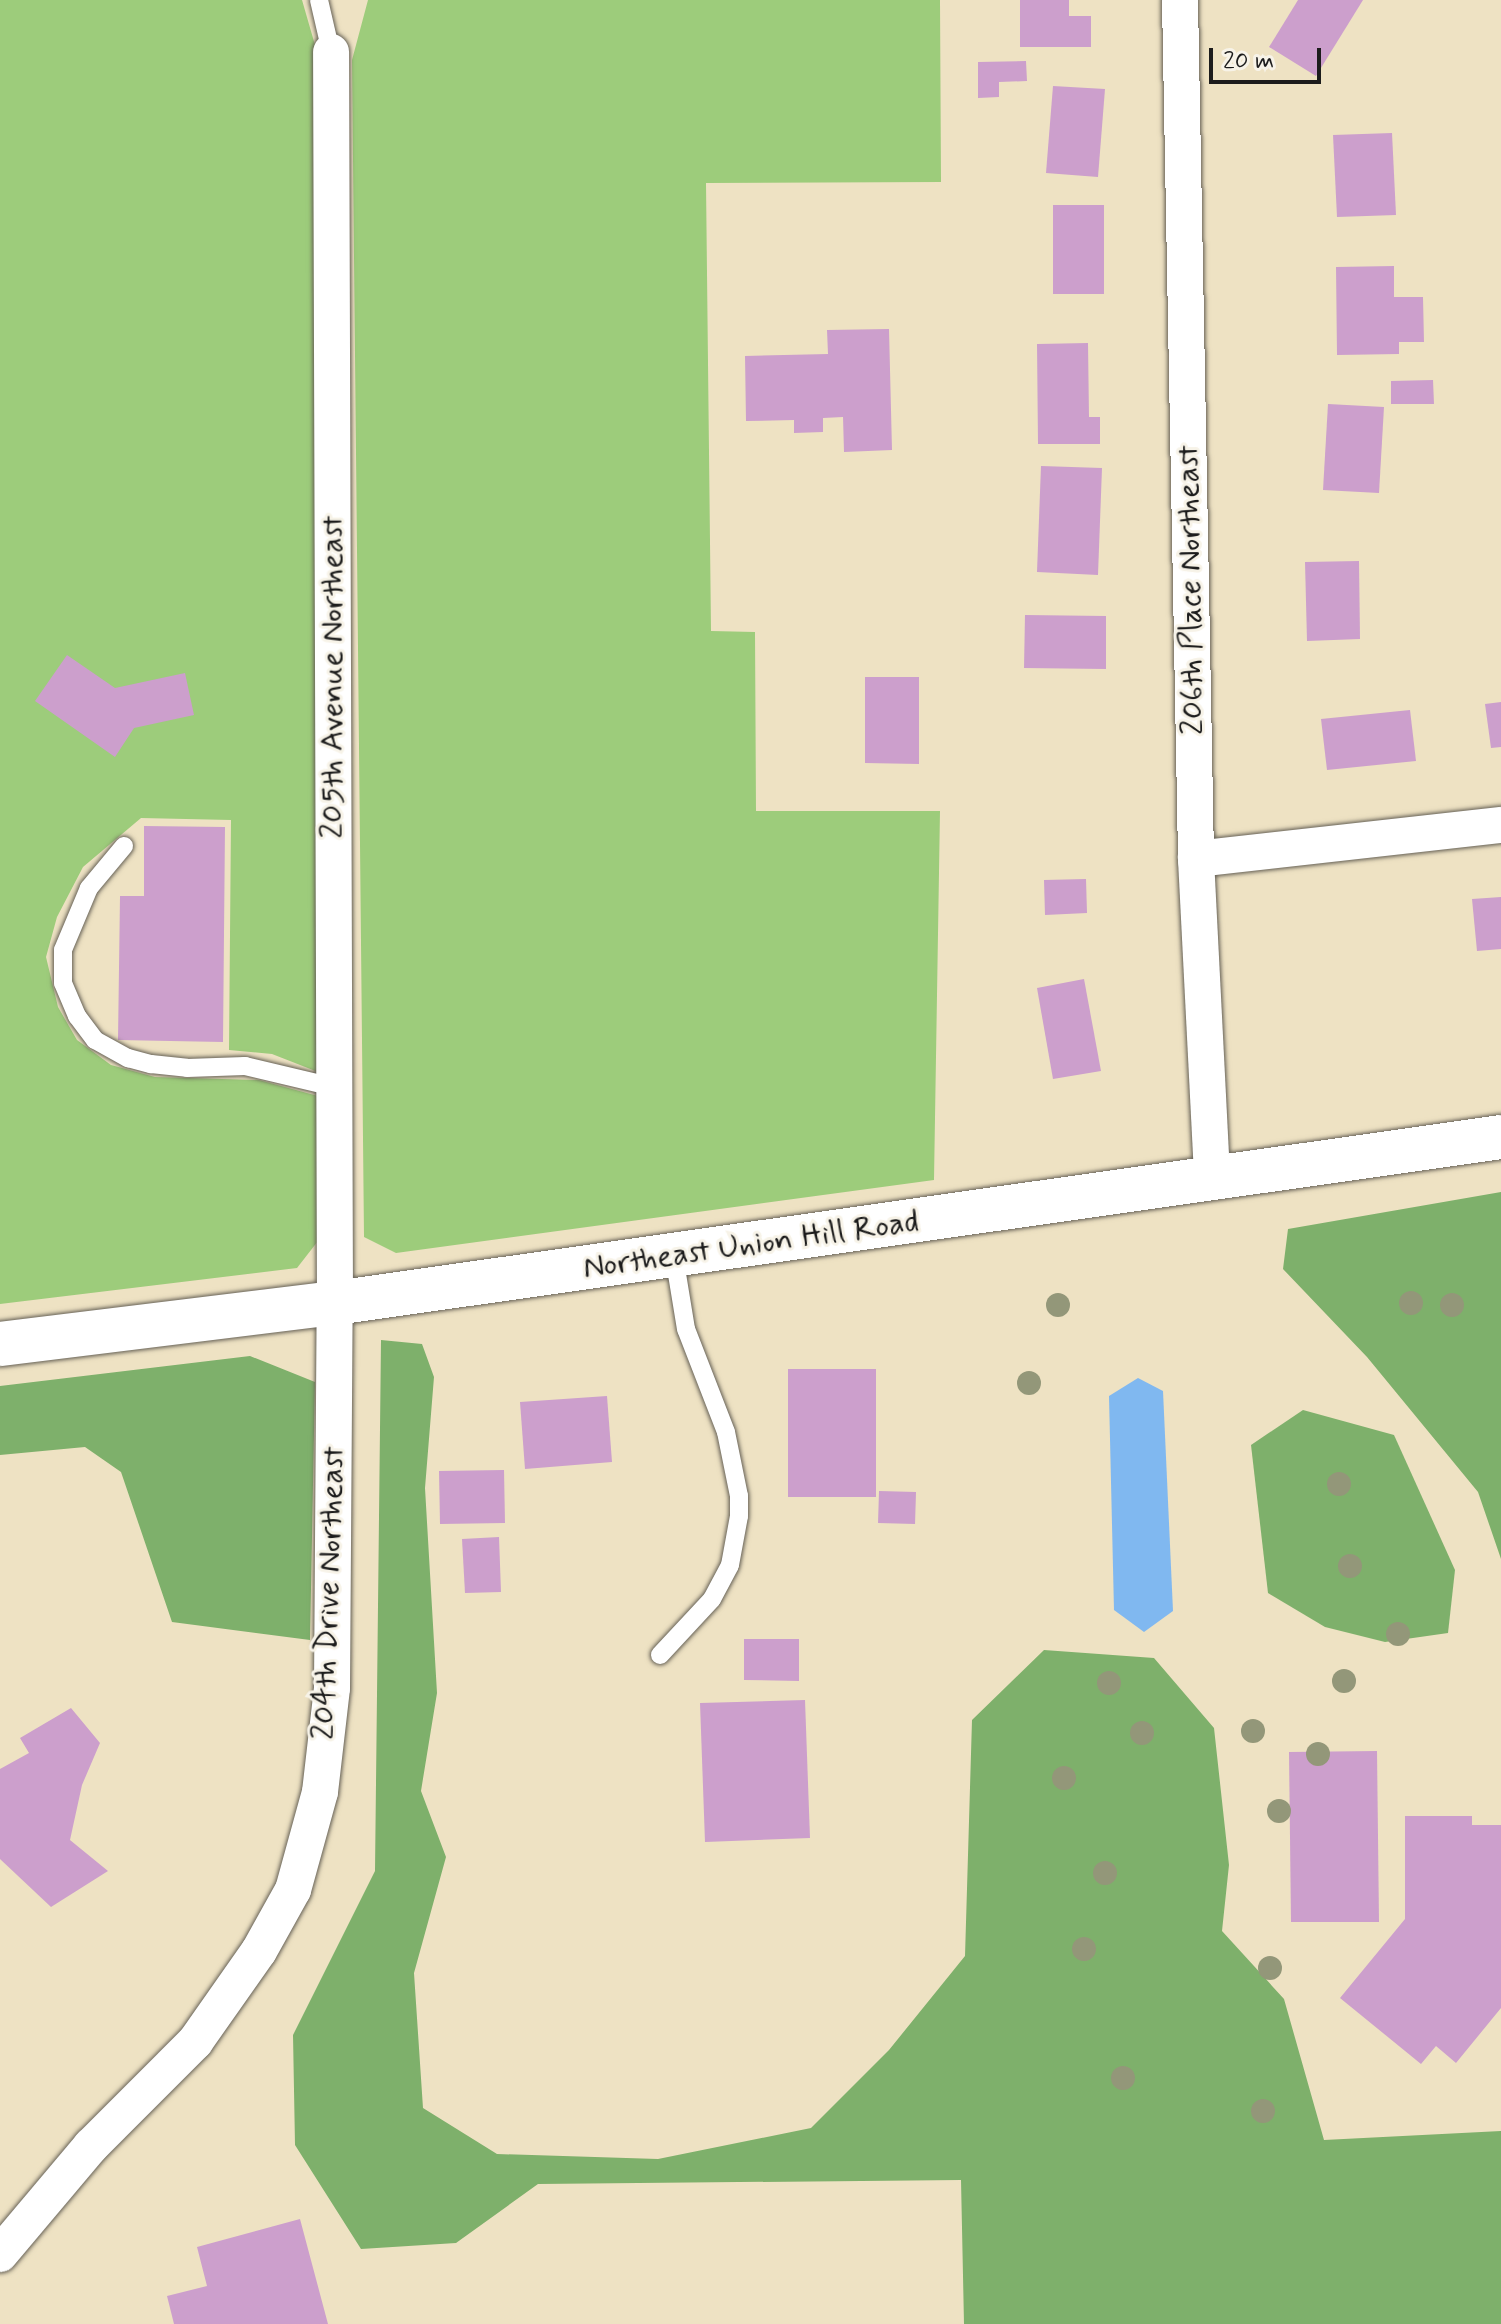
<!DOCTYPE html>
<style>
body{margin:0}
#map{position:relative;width:1501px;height:2324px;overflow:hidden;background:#eee2c3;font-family:Mynerve,sans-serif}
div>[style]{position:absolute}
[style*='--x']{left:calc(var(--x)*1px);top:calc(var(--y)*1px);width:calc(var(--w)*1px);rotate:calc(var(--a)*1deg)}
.green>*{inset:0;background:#9dcc7b}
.forest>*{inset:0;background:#7eb06b}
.water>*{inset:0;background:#80b8f0}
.building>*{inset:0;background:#cc9fcc}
.roads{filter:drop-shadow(0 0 2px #666156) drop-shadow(0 0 2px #666156)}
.service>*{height:18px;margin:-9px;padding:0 9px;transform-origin:9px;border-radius:9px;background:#fff}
.minor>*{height:36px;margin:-18px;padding:0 18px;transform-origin:18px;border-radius:18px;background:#fff}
.tertiary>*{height:44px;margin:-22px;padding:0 22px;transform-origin:22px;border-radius:22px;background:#fff}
.trees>*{width:24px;height:24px;margin:-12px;border-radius:50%;background:#939779}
span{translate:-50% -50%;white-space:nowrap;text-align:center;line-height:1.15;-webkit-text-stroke:6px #f7f3e8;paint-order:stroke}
.street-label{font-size:32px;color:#1c1c1c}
.scale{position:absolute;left:1209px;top:48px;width:112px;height:36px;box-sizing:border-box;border:4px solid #1c1c1c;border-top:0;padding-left:10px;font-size:24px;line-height:28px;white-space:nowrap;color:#1c1c1c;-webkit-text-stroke:6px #f7f3e8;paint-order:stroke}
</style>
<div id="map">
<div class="green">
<i style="clip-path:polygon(0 0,302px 0,317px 52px,318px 1072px,272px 1054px,229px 1050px,231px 820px,141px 818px,83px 867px,57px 917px,46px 957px,58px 1007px,77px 1040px,111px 1065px,155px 1077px,259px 1080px,318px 1096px,318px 1241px,297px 1268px,0 1304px)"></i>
<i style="clip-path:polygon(368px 0,940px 0,941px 182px,706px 183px,711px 631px,755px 632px,756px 811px,940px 811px,934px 1180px,396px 1253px,364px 1237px,352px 60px)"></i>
</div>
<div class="forest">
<i style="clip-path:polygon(1501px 1192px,1501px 1559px,1478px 1492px,1367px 1357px,1283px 1269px,1288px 1229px)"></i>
<i style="clip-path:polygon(381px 1340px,422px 1344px,434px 1377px,425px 1488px,437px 1693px,421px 1791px,446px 1857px,414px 1973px,423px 2108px,497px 2154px,658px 2159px,811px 2128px,889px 2050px,965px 1956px,972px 1720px,1044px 1650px,1154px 1658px,1214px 1728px,1229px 1865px,1222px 1931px,1284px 1999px,1324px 2140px,1501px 2131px,1501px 2324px,964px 2324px,961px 2180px,538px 2184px,456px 2243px,361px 2249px,295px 2145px,293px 2035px,375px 1871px)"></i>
<i style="clip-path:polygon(250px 1356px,315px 1382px,310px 1640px,172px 1622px,121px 1472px,85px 1447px,0 1455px,0 1386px)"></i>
<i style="clip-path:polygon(1303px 1410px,1394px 1435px,1455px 1570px,1448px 1633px,1385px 1642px,1325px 1627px,1268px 1593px,1251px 1445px)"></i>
</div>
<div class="water">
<i style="clip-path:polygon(1138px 1378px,1163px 1391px,1173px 1611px,1144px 1632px,1114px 1610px,1109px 1396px)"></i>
</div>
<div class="building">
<i style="clip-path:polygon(1020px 0,1069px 0,1069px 16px,1091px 16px,1091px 47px,1020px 47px)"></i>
<i style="clip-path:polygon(1298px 0,1363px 0,1316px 76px,1269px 47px)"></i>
<i style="clip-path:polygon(1026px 61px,1027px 81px,999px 82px,999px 97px,978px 98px,978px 62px)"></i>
<i style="clip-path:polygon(1053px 86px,1105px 89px,1098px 177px,1046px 173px)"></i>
<i style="clip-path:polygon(1392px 133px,1396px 215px,1337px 217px,1333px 135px)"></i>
<i style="clip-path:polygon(1053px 205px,1104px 205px,1104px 294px,1053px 294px)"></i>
<i style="clip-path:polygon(1394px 266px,1394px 297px,1423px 297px,1424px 342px,1399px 342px,1399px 354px,1337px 355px,1336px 267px)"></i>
<i style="clip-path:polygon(889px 329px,892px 450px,844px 452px,843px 417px,823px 418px,823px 432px,794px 433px,794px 420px,746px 421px,745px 356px,828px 354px,827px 330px)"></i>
<i style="clip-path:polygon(1088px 343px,1089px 417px,1100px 417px,1100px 444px,1038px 444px,1037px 344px)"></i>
<i style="clip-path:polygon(1433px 380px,1434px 404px,1391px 404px,1391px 381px)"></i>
<i style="clip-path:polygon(1328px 404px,1384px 407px,1379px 493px,1323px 490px)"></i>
<i style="clip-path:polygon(1041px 466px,1102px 468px,1098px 575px,1037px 572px)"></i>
<i style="clip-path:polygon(1359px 561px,1360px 639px,1307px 641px,1305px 562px)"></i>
<i style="clip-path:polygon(1025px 615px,1106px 616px,1106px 669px,1024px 668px)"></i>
<i style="clip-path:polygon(67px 655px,115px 688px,185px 673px,194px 715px,134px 728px,115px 757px,35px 701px)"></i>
<i style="clip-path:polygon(865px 677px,919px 677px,919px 764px,865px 763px)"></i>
<i style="clip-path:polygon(1501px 702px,1501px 747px,1491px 748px,1485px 704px)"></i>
<i style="clip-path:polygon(1410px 710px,1416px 761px,1327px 770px,1321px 719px)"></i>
<i style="clip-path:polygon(144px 826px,225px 827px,223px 1042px,118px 1040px,120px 896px,144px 896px)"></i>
<i style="clip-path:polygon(1086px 879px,1087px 913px,1045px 915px,1044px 880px)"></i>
<i style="clip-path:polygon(1501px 897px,1501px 949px,1477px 951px,1472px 899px)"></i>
<i style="clip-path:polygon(1084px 979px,1101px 1071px,1053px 1079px,1037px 988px)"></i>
<i style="clip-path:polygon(788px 1369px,876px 1369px,876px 1497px,788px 1497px)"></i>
<i style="clip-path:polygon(607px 1396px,612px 1462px,525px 1469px,520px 1402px)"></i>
<i style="clip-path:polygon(504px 1470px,505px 1523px,440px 1524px,439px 1471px)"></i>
<i style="clip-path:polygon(879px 1491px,916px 1492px,915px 1524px,878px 1523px)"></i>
<i style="clip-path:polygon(499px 1537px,501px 1592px,465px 1593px,462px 1539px)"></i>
<i style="clip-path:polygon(744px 1639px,799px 1639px,799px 1681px,744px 1680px)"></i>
<i style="clip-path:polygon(805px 1700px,810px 1838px,705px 1842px,700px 1703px)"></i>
<i style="clip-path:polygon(71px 1708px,100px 1743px,82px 1785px,70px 1840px,108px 1871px,51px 1907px,0 1859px,0 1769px,29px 1753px,20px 1738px)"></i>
<i style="clip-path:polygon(1377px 1751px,1379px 1922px,1291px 1922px,1289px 1752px)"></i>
<i style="clip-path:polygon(1405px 1816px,1472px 1816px,1472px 1825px,1501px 1825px,1501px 2008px,1456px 2063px,1436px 2046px,1421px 2064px,1340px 1998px,1405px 1919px)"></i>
<i style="clip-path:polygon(300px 2219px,328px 2324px,174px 2324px,167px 2296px,207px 2286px,197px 2247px)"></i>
</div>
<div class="roads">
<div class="service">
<i style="--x:319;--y:0;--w:53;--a:77"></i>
<i style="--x:124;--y:846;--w:55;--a:129.8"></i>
<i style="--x:89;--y:888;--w:67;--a:112.8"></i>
<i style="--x:63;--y:950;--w:33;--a:90"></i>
<i style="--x:63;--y:983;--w:36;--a:67"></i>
<i style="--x:77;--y:1016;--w:30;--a:53"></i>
<i style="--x:95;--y:1040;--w:38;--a:29"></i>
<i style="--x:128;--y:1058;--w:24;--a:15"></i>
<i style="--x:151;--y:1064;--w:36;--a:6"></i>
<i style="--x:187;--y:1068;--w:58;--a:-2"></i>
<i style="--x:245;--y:1066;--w:91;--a:13.3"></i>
<i style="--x:660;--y:1655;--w:76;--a:-47.1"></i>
<i style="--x:712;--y:1599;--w:38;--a:-62"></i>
<i style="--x:730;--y:1565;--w:50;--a:-79.6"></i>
<i style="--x:739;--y:1516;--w:20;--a:-90"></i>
<i style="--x:739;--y:1496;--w:65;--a:-101.5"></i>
<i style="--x:726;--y:1432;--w:110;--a:-111.2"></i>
<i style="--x:686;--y:1329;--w:74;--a:-99.3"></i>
</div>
<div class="minor">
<i style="--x:1180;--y:0;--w:859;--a:88.93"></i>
<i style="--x:1196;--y:859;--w:321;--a:87.1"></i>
<i style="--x:1196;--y:859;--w:307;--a:-6.4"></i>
<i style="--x:0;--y:2254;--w:141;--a:-49.9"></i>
<i style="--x:91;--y:2146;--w:147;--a:-45"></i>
<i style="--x:195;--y:2042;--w:111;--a:-54.9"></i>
<i style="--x:259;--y:1951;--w:70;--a:-60.9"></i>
<i style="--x:293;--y:1890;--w:102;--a:-74.6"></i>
<i style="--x:320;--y:1792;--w:105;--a:-83.4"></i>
<i style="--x:332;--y:1688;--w:385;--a:-89.6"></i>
<i style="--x:335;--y:1303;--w:1251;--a:-90.18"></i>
</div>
<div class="tertiary">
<i style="--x:0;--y:1344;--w:337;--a:-7"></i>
<i style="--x:335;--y:1303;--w:1178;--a:-8.1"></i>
</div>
</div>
<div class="trees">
<i style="left:1411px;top:1303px"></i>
<i style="left:1058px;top:1305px"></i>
<i style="left:1452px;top:1305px"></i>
<i style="left:1029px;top:1383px"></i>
<i style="left:1339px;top:1484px"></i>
<i style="left:1350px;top:1566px"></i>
<i style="left:1398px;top:1634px"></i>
<i style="left:1344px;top:1681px"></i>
<i style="left:1109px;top:1683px"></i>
<i style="left:1253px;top:1731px"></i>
<i style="left:1142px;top:1733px"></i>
<i style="left:1318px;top:1754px"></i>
<i style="left:1064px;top:1778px"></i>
<i style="left:1279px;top:1811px"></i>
<i style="left:1105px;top:1873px"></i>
<i style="left:1084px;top:1949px"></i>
<i style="left:1270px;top:1968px"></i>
<i style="left:1123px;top:2078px"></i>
<i style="left:1263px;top:2111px"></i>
</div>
<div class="street-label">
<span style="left:1191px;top:590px;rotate:-91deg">206th Place Northeast</span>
<span style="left:333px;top:677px;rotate:-90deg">205th Avenue Northeast</span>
<span style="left:751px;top:1245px;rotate:-8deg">Northeast Union Hill Road</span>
<span style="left:329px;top:1593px;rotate:-88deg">204th Drive Northeast</span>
</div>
<div class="scale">20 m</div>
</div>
